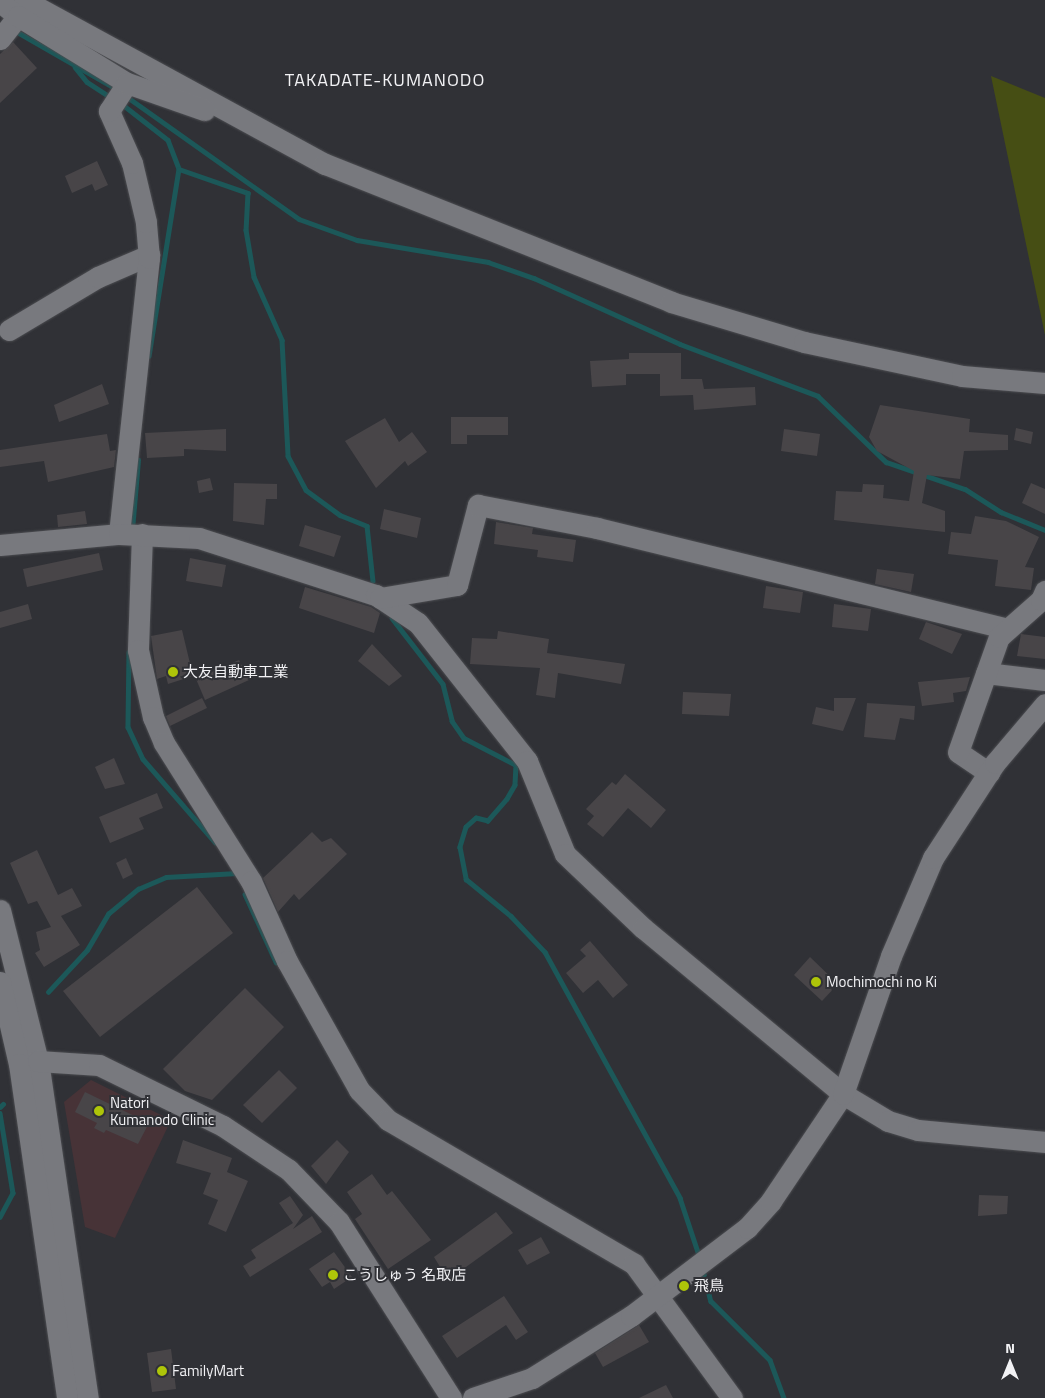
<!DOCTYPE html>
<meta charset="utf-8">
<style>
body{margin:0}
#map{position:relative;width:1045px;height:1398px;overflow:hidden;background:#303136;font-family:"Titillium Web","Noto Sans JP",sans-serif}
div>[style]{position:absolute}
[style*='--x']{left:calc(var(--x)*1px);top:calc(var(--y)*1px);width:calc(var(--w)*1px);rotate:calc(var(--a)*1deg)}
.commercial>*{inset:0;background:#473337}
.green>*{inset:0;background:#464e14}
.stream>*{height:4.5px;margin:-2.25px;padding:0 2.25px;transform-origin:2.25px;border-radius:2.25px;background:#1c5859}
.building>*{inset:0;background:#484548}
.roads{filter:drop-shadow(0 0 1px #4c4d51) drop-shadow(0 0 1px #4c4d51)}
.minor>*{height:21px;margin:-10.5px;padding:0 10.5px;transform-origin:10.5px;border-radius:10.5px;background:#78797e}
.dots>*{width:14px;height:14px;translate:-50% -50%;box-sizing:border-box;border:2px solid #303136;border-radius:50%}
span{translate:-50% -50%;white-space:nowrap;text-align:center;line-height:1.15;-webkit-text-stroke:4px #303136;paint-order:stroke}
.poi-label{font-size:15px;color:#f2f2f5}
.left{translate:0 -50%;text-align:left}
.quarter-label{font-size:18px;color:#f2f2f5;letter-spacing:1px}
.north{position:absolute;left:985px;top:1338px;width:50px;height:50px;-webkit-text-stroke:4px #303136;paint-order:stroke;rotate:0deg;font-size:14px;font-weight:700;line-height:20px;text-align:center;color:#f2f2f5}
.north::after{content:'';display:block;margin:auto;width:18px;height:22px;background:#f2f2f5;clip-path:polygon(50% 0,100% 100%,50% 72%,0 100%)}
</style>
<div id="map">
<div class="commercial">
<i style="clip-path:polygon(91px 1080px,171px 1120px,115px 1238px,85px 1227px,64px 1102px)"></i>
</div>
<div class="green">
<i style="clip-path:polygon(991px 76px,1045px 98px,1045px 335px)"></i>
</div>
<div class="stream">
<i style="--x:14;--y:30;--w:114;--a:29.9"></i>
<i style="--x:75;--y:67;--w:19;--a:51"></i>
<i style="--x:87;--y:82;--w:27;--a:33"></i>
<i style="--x:126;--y:96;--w:212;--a:35.4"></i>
<i style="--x:299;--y:219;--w:62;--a:19.9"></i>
<i style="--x:357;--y:240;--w:133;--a:9.5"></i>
<i style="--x:488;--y:262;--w:49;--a:19.2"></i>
<i style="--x:534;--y:278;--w:160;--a:24.3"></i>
<i style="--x:680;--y:344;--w:147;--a:20.6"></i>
<i style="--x:818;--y:396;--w:95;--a:44.1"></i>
<i style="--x:886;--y:462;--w:83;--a:18.9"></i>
<i style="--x:965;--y:489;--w:43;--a:32.6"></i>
<i style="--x:1001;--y:512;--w:48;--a:22.2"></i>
<i style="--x:122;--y:104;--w:58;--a:38"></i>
<i style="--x:168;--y:140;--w:31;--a:69"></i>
<i style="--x:179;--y:169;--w:189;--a:99.1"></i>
<i style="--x:179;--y:169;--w:73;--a:19.2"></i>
<i style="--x:248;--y:193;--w:37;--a:93"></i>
<i style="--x:246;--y:230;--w:48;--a:80.3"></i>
<i style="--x:254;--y:277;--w:69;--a:66"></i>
<i style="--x:282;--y:340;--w:116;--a:87"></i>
<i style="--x:288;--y:456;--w:38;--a:62"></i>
<i style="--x:306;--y:490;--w:42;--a:36.3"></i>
<i style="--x:340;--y:515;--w:29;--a:22"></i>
<i style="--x:367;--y:526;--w:55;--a:83.8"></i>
<i style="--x:132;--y:530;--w:70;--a:-85.1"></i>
<i style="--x:392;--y:618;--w:83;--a:52.3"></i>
<i style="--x:443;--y:684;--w:38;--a:76"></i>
<i style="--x:452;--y:721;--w:21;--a:55"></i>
<i style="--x:464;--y:738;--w:59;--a:27.4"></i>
<i style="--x:516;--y:765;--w:20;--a:93"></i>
<i style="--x:515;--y:785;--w:16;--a:120"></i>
<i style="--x:507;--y:799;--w:29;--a:131"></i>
<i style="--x:488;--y:821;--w:12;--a:-166"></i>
<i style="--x:476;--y:818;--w:13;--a:138"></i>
<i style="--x:466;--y:827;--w:21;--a:107"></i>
<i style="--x:460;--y:847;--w:33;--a:79"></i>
<i style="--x:466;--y:879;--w:58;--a:39.4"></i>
<i style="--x:511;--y:916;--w:50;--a:46.6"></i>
<i style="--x:545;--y:952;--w:281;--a:61.2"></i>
<i style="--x:680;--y:1198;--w:60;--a:71.6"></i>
<i style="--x:129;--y:652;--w:75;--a:90.8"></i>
<i style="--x:128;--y:727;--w:35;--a:65"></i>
<i style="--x:143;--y:759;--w:110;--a:49.1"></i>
<i style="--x:245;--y:894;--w:75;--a:65.5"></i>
<i style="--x:48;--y:992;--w:57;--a:-47.1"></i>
<i style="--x:87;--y:950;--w:42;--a:-59.7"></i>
<i style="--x:108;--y:914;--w:39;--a:-40"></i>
<i style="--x:138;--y:889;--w:30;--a:-23"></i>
<i style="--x:166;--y:877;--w:71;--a:-3.2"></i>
<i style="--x:0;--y:1107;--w:4;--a:-45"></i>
<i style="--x:0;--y:1113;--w:81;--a:80.8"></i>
<i style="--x:13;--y:1193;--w:27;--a:118"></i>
<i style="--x:703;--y:1270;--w:32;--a:76"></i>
<i style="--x:711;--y:1301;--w:83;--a:45"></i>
<i style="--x:770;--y:1360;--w:40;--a:69.8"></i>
</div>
<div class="building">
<i style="clip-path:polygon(13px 42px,37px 68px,0 103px,0 54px)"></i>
<i style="clip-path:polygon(97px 161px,108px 185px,95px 191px,92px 184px,72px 193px,65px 176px)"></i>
<i style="clip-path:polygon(629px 353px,681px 353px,681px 379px,702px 379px,704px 389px,755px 387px,756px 405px,694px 410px,693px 395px,660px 396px,660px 374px,626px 374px,626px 385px,592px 387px,590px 361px,629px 359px)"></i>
<i style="clip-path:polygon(102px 384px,109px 404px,59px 422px,54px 405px)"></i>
<i style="clip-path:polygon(880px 405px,970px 419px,969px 432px,1008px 435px,1008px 450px,964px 451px,960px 479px,927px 475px,922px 503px,945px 511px,945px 532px,834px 520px,836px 491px,862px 492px,863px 484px,884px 485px,883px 498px,909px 501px,914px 471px,877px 451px,869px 437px)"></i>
<i style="clip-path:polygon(451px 417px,508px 417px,508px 435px,467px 435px,467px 444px,451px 444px)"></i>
<i style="clip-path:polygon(385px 418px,399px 442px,412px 432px,427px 452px,408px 466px,405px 461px,376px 488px,345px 441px)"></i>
<i style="clip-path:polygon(1016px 428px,1033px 432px,1031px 444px,1014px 440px)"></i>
<i style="clip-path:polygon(226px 429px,226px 451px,184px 449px,184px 456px,147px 458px,145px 433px)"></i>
<i style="clip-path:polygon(784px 429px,820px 434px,817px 456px,781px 451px)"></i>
<i style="clip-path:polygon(107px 434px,110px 451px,116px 450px,114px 467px,48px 482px,44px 461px,0 467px,0 450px)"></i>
<i style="clip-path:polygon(210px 478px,213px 490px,199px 493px,197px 481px)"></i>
<i style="clip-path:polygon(234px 483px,277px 484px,277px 499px,266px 499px,264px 525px,233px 521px)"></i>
<i style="clip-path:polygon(1031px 483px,1045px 489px,1045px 514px,1022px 503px)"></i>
<i style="clip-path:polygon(384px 509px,421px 518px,417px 538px,380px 529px)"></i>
<i style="clip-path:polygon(85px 511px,87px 524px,58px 527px,57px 515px)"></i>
<i style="clip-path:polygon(975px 516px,1006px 521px,1039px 537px,1025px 567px,1034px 568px,1031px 590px,995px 586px,998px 560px,948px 554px,951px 532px,971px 534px)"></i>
<i style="clip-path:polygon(496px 522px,533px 528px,532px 534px,576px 540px,573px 562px,537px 557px,538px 550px,494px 544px)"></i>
<i style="clip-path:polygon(305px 525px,341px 536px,334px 557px,299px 546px)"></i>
<i style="clip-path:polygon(99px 553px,103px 570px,27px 587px,23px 569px)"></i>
<i style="clip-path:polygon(190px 558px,226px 565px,222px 587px,186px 581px)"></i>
<i style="clip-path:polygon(877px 569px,914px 574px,911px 592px,875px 584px)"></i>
<i style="clip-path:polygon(766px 586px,803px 592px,800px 613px,763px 608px)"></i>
<i style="clip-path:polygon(305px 587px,371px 607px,380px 613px,374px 633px,299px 608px)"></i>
<i style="clip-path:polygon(28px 604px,32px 619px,0 628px,0 612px)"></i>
<i style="clip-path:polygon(834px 604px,871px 609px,868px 631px,832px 627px)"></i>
<i style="clip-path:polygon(926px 622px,962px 634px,952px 654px,919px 639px)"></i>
<i style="clip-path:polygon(182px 630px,193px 676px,168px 684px,166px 676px,157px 679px,151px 636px)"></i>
<i style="clip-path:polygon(498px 631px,549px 639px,547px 653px,625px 664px,621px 684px,558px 673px,555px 698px,536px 695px,540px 668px,470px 664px,472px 638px,497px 639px)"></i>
<i style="clip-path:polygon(1021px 634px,1045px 637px,1045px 659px,1017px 656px)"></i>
<i style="clip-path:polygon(372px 644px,402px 676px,389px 686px,358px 661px)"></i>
<i style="clip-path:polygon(239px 660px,249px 680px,205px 700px,196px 679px)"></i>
<i style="clip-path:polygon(970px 677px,966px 691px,953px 693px,954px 702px,922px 706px,918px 682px)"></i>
<i style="clip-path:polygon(683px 692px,731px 694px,729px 716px,682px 714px)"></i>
<i style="clip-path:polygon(202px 698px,207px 708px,170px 726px,166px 716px)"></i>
<i style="clip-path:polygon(834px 698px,856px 698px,843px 731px,812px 724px,816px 707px,834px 711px)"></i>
<i style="clip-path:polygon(867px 703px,915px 706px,914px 720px,900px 718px,895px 740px,864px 737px)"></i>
<i style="clip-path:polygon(114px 758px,125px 784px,105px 789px,95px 767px)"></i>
<i style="clip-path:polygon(625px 774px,666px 810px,651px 828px,628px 808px,603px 837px,587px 824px,594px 816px,586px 809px,612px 782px,616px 785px)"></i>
<i style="clip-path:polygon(157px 793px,163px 808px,139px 818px,144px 829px,110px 843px,99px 817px)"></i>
<i style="clip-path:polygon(312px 832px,322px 842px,331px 838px,347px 854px,299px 900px,294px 894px,278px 912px,263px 878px)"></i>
<i style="clip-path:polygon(37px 850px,58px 895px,72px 888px,82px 906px,61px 916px,80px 945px,44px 967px,35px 953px,40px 950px,36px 932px,51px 927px,37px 901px,28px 904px,10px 863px)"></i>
<i style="clip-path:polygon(126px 858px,133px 874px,123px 879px,116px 863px)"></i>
<i style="clip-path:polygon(197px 887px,233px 933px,100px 1037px,63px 991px)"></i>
<i style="clip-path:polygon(590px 941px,628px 985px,613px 998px,598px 980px,583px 993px,566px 973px,586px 956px,580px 950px)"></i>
<i style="clip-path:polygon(810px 957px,838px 984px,822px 1001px,794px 975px)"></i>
<i style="clip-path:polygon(245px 988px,284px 1027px,212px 1100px,185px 1091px,163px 1069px)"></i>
<i style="clip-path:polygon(279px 1070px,297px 1088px,262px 1123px,243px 1105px)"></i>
<i style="clip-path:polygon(85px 1092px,149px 1123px,138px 1144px,106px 1130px,104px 1133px,94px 1128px,97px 1123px,75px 1112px)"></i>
<i style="clip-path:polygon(183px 1140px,232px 1158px,227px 1172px,248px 1181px,226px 1232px,208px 1224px,218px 1200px,203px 1194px,211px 1173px,176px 1163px)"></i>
<i style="clip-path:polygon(337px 1140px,349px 1152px,326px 1184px,311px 1166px)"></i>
<i style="clip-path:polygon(372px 1174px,387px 1195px,392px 1191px,431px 1240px,388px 1269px,355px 1219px,362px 1214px,347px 1192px)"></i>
<i style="clip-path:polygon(979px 1195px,1008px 1196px,1007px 1214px,978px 1216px)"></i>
<i style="clip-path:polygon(290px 1196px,303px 1215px,293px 1229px,312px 1216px,322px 1232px,250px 1277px,243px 1266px,256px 1258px,251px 1250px,293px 1223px,279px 1203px)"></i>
<i style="clip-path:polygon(496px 1212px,513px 1233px,448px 1280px,434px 1257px)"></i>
<i style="clip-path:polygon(541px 1237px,550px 1253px,527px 1265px,518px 1250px)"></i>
<i style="clip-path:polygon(334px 1252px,352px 1277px,334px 1289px,330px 1282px,322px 1287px,309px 1269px)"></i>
<i style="clip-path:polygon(504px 1296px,528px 1332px,516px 1340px,506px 1325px,457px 1358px,442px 1336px)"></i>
<i style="clip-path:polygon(639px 1325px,649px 1342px,603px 1367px,595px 1353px)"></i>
<i style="clip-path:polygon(171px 1349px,176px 1389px,152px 1392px,147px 1353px)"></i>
<i style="clip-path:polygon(666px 1385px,673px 1398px,639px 1398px)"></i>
</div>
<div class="roads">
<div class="minor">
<i style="--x:24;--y:0;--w:343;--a:28.6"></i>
<i style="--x:325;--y:164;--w:373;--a:21.7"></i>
<i style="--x:671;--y:302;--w:139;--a:16.7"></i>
<i style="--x:804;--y:342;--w:162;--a:12.1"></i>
<i style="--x:962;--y:376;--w:83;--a:4.8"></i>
<i style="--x:0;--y:2;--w:23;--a:38"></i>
<i style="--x:0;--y:39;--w:29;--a:-52"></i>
<i style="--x:18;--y:16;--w:128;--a:31.6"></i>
<i style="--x:9;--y:330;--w:104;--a:-30.8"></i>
<i style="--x:98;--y:277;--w:56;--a:-23.3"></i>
<i style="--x:119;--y:534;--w:278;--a:-83.8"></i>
<i style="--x:149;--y:258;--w:36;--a:-95"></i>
<i style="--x:146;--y:222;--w:61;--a:-103.3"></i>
<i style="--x:132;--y:163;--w:57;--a:-113.9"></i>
<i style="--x:109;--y:111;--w:33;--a:-57"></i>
<i style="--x:127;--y:83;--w:82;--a:19.3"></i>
<i style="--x:142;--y:534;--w:116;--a:92"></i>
<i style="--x:138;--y:650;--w:69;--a:77.4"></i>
<i style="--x:153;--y:717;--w:28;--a:67"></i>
<i style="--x:164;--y:743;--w:163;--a:57.8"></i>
<i style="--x:251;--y:881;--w:88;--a:65.8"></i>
<i style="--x:287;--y:961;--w:148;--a:60.8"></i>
<i style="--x:359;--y:1090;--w:42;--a:46"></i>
<i style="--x:388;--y:1120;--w:285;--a:30.3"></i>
<i style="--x:634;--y:1264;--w:166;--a:53.8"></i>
<i style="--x:0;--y:545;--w:120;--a:-5.3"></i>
<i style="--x:119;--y:534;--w:80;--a:2.9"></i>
<i style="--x:199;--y:538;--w:186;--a:17.9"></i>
<i style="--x:376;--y:595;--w:50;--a:33.7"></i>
<i style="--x:418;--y:623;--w:176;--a:51.7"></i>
<i style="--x:527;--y:761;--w:100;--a:67.8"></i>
<i style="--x:565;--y:854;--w:108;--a:43.5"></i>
<i style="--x:643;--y:928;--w:260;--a:39.7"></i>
<i style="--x:843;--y:1094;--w:52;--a:31"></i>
<i style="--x:888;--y:1121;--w:31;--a:17"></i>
<i style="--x:918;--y:1130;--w:128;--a:5.4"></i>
<i style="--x:380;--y:598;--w:78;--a:-9.6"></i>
<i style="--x:457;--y:585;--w:83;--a:-75.3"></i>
<i style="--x:478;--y:505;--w:121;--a:10.9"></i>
<i style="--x:597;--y:528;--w:422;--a:13.8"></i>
<i style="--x:986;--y:673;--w:59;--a:6.8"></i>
<i style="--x:989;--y:773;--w:37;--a:-146"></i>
<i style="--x:958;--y:752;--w:122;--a:-70.4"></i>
<i style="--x:999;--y:637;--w:56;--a:-41.4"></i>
<i style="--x:1041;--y:600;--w:10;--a:-66"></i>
<i style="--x:0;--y:910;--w:156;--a:75.9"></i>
<i style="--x:38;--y:1061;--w:341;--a:81.6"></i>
<i style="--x:0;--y:982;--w:84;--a:77"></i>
<i style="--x:19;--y:1064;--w:337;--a:81.8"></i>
<i style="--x:38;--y:1061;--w:61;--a:3.8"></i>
<i style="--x:99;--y:1065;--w:138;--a:26.2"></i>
<i style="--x:223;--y:1126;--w:79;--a:33.7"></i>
<i style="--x:289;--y:1170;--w:72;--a:46.1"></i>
<i style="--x:339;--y:1222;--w:209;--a:57.5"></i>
<i style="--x:473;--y:1398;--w:62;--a:-18.7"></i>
<i style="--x:532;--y:1378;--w:117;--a:-32.1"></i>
<i style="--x:631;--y:1316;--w:146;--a:-37.2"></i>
<i style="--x:747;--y:1228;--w:36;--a:-48"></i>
<i style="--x:771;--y:1201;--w:129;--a:-56.1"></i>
<i style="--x:843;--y:1094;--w:146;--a:-70.8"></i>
<i style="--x:891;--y:956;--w:107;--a:-66.8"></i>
<i style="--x:933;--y:858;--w:113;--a:-56.9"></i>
<i style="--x:995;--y:763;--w:77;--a:-49.7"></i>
</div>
</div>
<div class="dots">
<i style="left:173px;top:672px;background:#aec509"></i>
<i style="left:816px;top:982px;background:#aec509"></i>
<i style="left:99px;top:1111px;background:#aec509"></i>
<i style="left:333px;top:1275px;background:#aec509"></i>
<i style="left:684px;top:1286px;background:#aec509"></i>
<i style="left:162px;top:1371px;background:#aec509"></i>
</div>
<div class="poi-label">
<span class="left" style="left:183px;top:672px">大友自動車工業</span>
<span class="left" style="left:826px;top:982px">Mochimochi no Ki</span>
<span class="left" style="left:110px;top:1111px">Natori<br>Kumanodo Clinic</span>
<span class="left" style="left:343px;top:1275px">こうしゅう 名取店</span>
<span class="left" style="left:694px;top:1286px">飛鳥</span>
<span class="left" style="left:172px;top:1371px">FamilyMart</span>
</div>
<div class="quarter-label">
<span style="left:385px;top:80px">TAKADATE-KUMANODO</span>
</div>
<div class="north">N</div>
</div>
